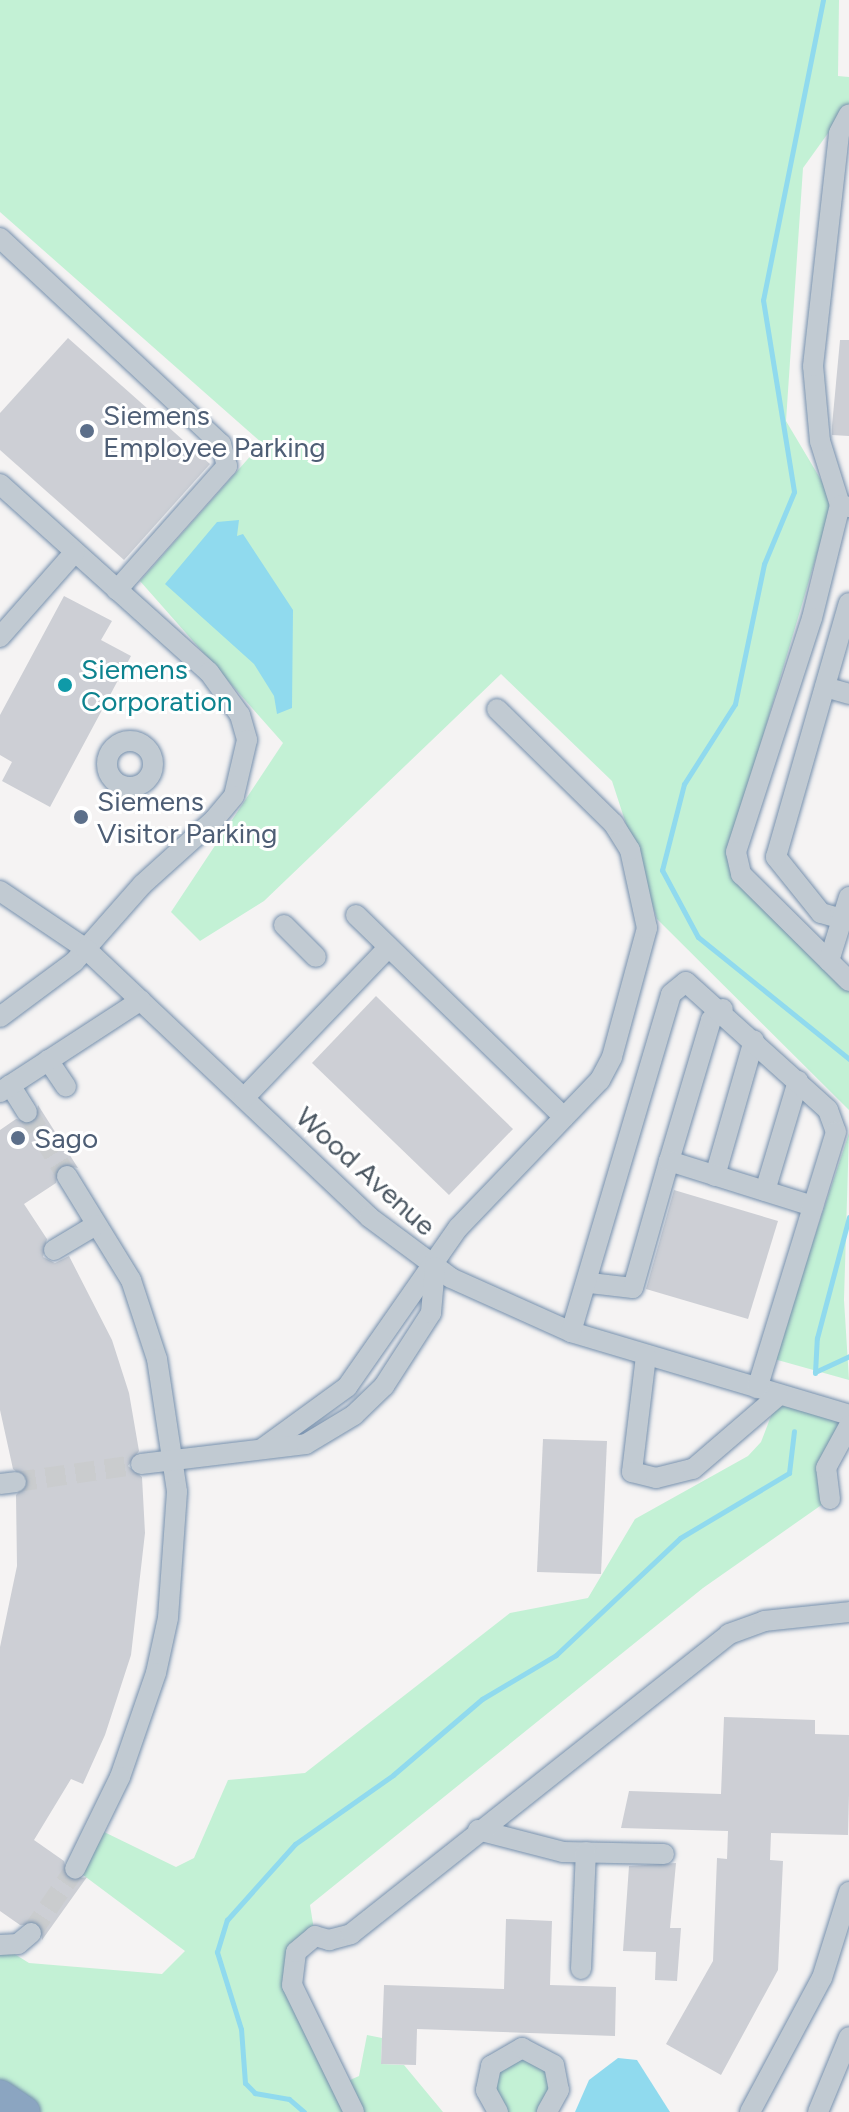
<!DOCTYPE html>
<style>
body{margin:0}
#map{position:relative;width:849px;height:2112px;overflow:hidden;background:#f5f3f3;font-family:Figtree,sans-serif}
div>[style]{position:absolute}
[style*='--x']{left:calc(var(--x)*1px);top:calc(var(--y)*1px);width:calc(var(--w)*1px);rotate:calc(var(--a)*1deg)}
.green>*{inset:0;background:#c3f1d5}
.water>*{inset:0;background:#90daee}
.stream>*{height:5px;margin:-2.5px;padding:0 2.5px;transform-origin:2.5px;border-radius:2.5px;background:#90daee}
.building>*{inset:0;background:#cdcfd5}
.minor-tunnel>*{height:20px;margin-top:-10px;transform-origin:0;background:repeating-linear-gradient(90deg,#caccce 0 20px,transparent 0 30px)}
.roads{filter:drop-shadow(0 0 2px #7690ad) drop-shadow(0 0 2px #7690ad)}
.minor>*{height:20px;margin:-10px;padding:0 10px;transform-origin:10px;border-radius:10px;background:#c1cad2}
.minor>.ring{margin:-10px;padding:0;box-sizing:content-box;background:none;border:20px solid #c1cad2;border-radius:50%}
.highway>*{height:30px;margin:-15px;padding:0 15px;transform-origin:15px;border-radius:15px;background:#8ba5c1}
.dots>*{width:22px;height:22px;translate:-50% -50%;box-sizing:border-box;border:4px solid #fff;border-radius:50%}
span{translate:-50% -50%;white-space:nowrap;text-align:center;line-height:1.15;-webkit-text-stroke:6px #fff;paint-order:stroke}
.service-label{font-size:28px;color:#4e5e75}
.left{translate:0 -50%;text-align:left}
.culture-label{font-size:28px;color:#0d838f}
.street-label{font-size:28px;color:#4a5661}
</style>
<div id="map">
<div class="green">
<i style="clip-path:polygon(0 0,839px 0,838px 76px,849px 77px,849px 104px,803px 168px,786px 421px,833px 500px,728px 854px,849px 988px,849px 1110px,657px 919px,612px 781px,501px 674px,264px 901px,200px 941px,171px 912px,283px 743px,140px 581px,262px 443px,0 212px)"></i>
<i style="clip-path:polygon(849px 1133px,844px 1300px,849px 1380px,774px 1359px)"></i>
<i style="clip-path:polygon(779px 1395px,849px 1415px,826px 1468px,830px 1499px,703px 1588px,310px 1905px,315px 1936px,289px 1970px,339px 2085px,359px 2076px,367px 2035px,382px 2038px,381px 2064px,404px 2065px,443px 2112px,25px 2112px,0 2095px,0 1945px,29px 1963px,162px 1974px,185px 1951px,75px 1869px,98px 1829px,176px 1867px,194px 1858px,228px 1780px,305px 1773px,510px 1613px,588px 1598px,635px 1519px,748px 1456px,761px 1442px)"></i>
<i style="clip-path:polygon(510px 2050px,554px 2065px,547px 2112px,498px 2112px,486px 2078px)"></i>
</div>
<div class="water">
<i style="clip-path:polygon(239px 520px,237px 536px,243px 534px,293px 610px,292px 708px,277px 714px,274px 696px,254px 664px,165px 584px,217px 522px)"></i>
<i style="clip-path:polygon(618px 2058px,637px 2060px,670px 2112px,575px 2112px,589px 2080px)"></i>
</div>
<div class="stream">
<i style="--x:823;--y:0;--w:306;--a:101.3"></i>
<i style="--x:763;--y:300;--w:194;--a:80.8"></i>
<i style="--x:794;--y:492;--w:78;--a:112.6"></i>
<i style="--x:764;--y:564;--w:143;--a:101.7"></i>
<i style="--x:735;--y:704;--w:95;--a:122.5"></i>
<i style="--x:684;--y:784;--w:89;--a:104.3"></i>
<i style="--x:662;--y:870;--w:76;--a:61.8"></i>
<i style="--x:698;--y:937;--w:194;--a:38.9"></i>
<i style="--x:815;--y:1372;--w:38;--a:-25"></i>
<i style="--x:815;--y:1373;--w:35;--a:-87"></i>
<i style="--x:817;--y:1338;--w:125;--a:-75.2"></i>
<i style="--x:304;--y:2112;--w:20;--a:-139"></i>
<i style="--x:289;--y:2099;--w:35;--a:-170"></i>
<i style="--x:255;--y:2093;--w:14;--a:-135"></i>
<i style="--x:245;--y:2083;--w:54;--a:-94.2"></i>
<i style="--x:241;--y:2029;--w:81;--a:-107.3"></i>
<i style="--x:217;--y:1952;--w:34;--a:-73"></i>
<i style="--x:227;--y:1920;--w:102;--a:-48.2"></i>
<i style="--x:295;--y:1844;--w:120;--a:-35.1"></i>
<i style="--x:393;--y:1775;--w:117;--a:-40.5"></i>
<i style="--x:482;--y:1699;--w:86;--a:-30.7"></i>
<i style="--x:556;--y:1655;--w:170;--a:-43.3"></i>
<i style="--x:680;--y:1538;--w:127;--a:-30.8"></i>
<i style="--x:789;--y:1473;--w:42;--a:-83.2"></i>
</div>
<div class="building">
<i style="clip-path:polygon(68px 338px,210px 464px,124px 560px,0 450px,0 413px)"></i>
<i style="clip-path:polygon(840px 340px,849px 340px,849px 436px,832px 435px,832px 426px)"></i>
<i style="clip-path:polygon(64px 596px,112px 621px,101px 640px,131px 656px,50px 807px,2px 781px,12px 762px,0 755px,0 715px)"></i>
<i style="clip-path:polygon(376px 996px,513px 1129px,449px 1195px,312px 1063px)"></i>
<i style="clip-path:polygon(38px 1105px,78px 1168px,60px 1165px,56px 1183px,24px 1204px,47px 1239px,43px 1257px,55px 1263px,69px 1256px,112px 1340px,129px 1393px,139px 1451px,128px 1466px,142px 1477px,145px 1533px,131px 1655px,105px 1735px,83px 1784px,71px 1779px,34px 1840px,64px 1861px,69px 1880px,87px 1877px,42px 1940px,40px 1924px,20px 1925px,0 1911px,0 1647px,17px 1566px,16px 1495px,29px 1481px,13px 1469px,0 1410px,0 1130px,16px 1119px,35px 1122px)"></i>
<i style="clip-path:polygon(674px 1190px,778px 1221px,748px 1319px,646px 1289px)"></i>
<i style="clip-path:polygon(543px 1439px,607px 1441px,601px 1574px,537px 1572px)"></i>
<i style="clip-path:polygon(724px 1717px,815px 1720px,815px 1734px,849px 1735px,849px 1795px,848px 1835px,771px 1833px,770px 1860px,783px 1861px,778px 1970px,721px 2075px,666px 2044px,713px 1961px,717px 1858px,727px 1859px,728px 1831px,621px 1828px,629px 1791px,721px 1794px)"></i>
<i style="clip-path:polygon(676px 1863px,670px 1928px,681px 1928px,677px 1981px,655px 1980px,656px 1952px,623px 1951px,629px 1866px)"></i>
<i style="clip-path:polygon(506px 1919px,552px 1921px,550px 1985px,616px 1987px,615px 2036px,417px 2029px,416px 2065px,381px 2064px,384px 1985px,504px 1989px)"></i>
</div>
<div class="minor-tunnel">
<i style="--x:27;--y:1112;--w:75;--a:58"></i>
<i style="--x:16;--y:1482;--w:126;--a:-8.2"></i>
<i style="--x:31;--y:1933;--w:78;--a:-55.5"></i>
</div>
<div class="roads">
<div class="minor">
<i style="--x:0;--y:238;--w:302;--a:43"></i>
<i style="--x:221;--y:444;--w:23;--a:75"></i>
<i style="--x:227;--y:466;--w:166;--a:131.6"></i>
<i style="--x:0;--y:484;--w:281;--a:42"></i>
<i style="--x:209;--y:672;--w:53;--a:54.2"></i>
<i style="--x:240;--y:715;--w:26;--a:74"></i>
<i style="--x:247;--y:740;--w:57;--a:103.1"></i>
<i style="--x:234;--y:796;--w:30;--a:130"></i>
<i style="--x:215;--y:819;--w:98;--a:137.9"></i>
<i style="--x:142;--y:885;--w:103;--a:131.4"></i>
<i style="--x:74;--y:962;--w:92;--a:143.4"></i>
<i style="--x:840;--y:505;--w:67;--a:-107.4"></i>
<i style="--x:820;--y:441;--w:75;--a:-95.3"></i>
<i style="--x:813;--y:366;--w:234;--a:-83.6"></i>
<i style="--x:839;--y:133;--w:21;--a:-62"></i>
<i style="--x:849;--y:507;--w:9;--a:-167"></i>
<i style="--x:840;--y:505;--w:116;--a:103.9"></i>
<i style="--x:812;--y:618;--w:246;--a:108"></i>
<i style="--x:736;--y:852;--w:23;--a:77"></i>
<i style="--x:741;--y:874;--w:152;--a:44.7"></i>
<i style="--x:0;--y:637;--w:113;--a:-48.6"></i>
<i style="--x:825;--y:687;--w:25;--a:16"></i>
<i class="ring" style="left:107px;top:741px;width:26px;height:26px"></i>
<i style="--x:0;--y:891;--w:104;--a:34"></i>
<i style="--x:86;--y:949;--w:390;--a:43.4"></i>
<i style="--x:369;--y:1217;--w:102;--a:36.6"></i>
<i style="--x:451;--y:1278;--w:132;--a:24.2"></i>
<i style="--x:571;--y:1332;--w:290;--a:16.6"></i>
<i style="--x:356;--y:915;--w:290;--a:44.2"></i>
<i style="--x:842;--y:919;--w:22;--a:-164"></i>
<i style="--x:821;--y:913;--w:72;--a:-128.8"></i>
<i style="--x:776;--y:857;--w:264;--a:-74"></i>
<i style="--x:284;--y:925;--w:45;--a:45"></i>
<i style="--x:829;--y:961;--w:67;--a:-72.6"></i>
<i style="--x:48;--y:1060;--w:32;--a:56"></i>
<i style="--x:10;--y:1085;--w:32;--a:58"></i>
<i style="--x:0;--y:1092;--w:168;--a:-33.1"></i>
<i style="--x:244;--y:1098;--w:209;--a:-46.2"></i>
<i style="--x:669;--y:1161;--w:147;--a:-73.4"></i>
<i style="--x:711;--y:1020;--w:16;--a:-43"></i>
<i style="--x:67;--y:1176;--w:122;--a:58.4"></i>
<i style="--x:131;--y:1280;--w:83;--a:71.8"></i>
<i style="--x:157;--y:1359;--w:134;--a:81.4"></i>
<i style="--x:177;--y:1492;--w:126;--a:94.1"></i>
<i style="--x:168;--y:1618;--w:56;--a:102.3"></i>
<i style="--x:156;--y:1673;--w:110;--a:109.1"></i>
<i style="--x:120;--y:1777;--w:102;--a:116.1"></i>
<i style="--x:715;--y:1176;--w:141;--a:-74"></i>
<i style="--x:765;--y:1191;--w:115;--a:-73.3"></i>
<i style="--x:54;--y:1250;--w:49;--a:-30.8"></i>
<i style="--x:590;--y:1283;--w:43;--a:6.6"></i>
<i style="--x:633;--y:1288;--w:132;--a:-74.2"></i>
<i style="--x:669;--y:1161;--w:151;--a:17.4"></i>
<i style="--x:571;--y:1332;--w:352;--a:-73.5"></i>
<i style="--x:671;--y:994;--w:19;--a:-39"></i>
<i style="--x:686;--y:982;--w:191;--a:42"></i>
<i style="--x:828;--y:1110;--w:23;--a:70"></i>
<i style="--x:836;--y:1132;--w:268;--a:107.1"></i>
<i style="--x:646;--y:1356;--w:117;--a:96.9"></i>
<i style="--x:632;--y:1472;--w:25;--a:14"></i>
<i style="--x:656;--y:1478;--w:38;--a:-14"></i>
<i style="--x:693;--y:1469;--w:113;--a:-40.7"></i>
<i style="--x:263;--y:1448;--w:104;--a:-36"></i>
<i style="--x:347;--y:1387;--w:194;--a:-55.1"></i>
<i style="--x:458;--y:1228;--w:205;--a:-46.2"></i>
<i style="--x:600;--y:1080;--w:26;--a:-62"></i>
<i style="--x:612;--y:1057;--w:134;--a:-74.8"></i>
<i style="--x:647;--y:928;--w:80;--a:-102.3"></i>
<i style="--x:630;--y:850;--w:31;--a:-122"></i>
<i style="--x:614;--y:824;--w:164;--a:-135.5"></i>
<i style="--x:141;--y:1464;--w:166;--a:-6.9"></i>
<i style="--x:306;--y:1444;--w:56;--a:-31.1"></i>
<i style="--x:354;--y:1415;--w:42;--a:-44"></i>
<i style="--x:384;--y:1386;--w:87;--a:-57.2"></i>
<i style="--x:431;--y:1313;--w:46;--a:-85"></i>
<i style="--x:0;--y:1484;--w:16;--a:-7"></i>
<i style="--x:830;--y:1499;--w:31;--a:-97"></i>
<i style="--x:826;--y:1468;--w:48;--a:-61.3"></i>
<i style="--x:478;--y:1830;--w:88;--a:14.5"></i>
<i style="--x:563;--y:1852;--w:101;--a:1.1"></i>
<i style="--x:0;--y:1945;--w:18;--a:-3"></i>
<i style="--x:18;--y:1944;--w:17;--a:-40"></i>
<i style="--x:581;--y:1969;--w:117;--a:-87.6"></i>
<i style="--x:354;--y:2112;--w:141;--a:-116"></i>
<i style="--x:292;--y:1985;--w:33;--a:-83"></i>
<i style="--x:296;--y:1952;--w:25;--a:-40"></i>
<i style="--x:315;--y:1936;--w:15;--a:16"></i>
<i style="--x:329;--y:1940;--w:23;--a:-15"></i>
<i style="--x:351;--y:1934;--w:483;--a:-38.4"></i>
<i style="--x:729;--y:1634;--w:37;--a:-20"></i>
<i style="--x:764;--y:1621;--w:85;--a:-6"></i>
<i style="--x:498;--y:2112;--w:25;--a:-119"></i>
<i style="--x:486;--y:2090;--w:25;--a:-78"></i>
<i style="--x:491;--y:2066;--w:36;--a:-30"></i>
<i style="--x:522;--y:2048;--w:36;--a:28"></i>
<i style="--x:554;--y:2065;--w:25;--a:79"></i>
<i style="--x:559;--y:2090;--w:25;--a:119"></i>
<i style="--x:750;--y:2112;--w:152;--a:-61.8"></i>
<i style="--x:822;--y:1978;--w:90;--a:-72.6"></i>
<i style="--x:818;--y:2112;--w:81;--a:-67.5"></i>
</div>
<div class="highway">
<i style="--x:0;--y:2095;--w:30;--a:34"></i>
</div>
</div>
<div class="dots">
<i style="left:87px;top:431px;background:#5c6f8a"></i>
<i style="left:65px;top:685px;background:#0f9aa8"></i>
<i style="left:81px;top:817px;background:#5c6f8a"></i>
<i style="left:18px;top:1138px;background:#5c6f8a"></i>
</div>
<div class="service-label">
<span class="left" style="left:103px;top:431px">Siemens<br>Employee Parking</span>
<span class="left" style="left:97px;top:817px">Siemens<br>Visitor Parking</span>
<span class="left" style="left:34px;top:1138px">Sago</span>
</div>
<div class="culture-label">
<span class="left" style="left:81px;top:685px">Siemens<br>Corporation</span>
</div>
<div class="street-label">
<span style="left:366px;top:1171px;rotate:42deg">Wood Avenue</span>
</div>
</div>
